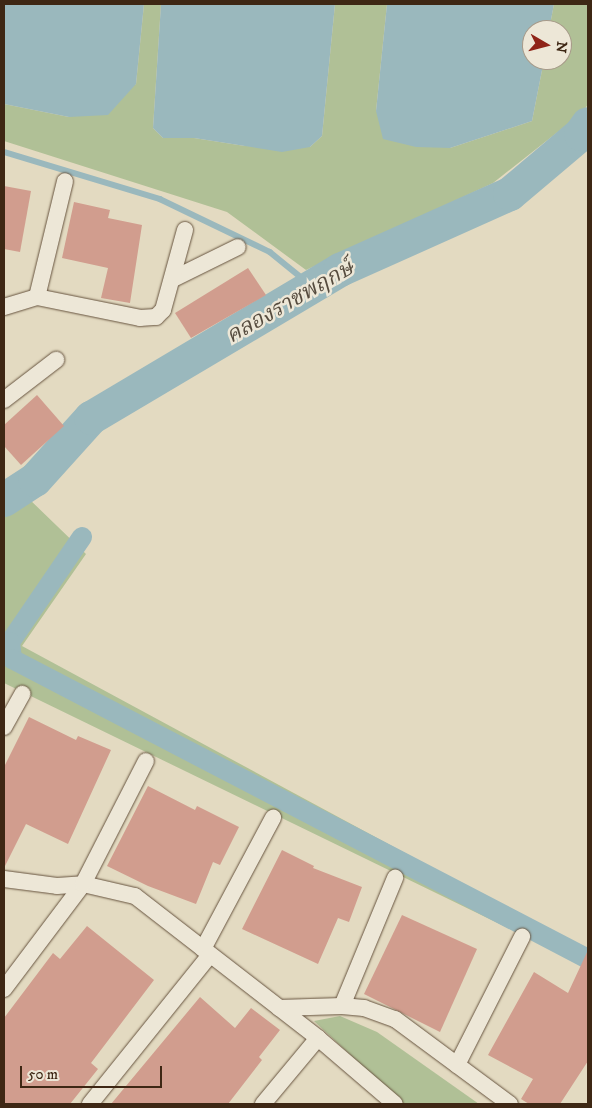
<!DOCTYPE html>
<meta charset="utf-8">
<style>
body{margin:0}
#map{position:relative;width:592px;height:1108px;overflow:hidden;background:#e3dac1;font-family:"IM FELL DW Pica","Noto Serif Thai",serif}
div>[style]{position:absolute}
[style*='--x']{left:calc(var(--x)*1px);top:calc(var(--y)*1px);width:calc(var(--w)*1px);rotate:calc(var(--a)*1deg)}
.green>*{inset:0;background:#b0c096}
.water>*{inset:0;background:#9ab8bd}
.stream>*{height:5.5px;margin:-2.75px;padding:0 2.75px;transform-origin:2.75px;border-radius:2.75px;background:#9ab8bd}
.canal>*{height:20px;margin:-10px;padding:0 10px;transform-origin:10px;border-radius:10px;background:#9ab8bd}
.river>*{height:34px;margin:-17px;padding:0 17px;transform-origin:17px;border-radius:17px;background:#9ab8bd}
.building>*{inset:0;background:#d19d8e}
.roads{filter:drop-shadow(0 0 1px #67543f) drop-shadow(0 0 1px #67543f)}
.minor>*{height:16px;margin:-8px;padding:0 8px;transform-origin:8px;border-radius:8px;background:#ede7d7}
span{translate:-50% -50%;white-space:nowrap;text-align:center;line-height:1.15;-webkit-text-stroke:5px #ede7d7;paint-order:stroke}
.water-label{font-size:22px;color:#554b3e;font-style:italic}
.frame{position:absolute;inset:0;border:5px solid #3e2714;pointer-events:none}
.north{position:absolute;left:522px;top:20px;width:50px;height:50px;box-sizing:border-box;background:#ede7d7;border:1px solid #a79a89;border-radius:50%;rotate:98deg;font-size:14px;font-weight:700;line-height:20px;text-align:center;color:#3e2714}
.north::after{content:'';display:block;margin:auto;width:18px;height:22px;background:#8f2418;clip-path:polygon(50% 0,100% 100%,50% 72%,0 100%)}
.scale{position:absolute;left:20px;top:1066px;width:142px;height:22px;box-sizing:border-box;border:2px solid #3e2714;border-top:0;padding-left:6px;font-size:15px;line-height:18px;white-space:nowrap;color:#3e2714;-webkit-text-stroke:4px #ede7d7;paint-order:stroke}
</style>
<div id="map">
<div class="green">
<i style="clip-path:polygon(144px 4px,161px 4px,153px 128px,163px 138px,194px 138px,245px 146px,310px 147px,322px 136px,335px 4px,387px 4px,376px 111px,450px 148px,532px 121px,544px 60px,562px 60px,562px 30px,549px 30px,554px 4px,588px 4px,588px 104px,583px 112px,493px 183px,306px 270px,227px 212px,4px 141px,4px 104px,69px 117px,136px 84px)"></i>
<i style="clip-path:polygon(27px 497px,86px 554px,22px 646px,588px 952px,588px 967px,4px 683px,4px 510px)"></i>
<i style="clip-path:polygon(340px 1016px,377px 1032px,479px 1104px,403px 1104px,314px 1021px)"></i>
</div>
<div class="water">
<i style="clip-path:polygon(4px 4px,144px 4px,136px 84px,108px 115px,69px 117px,4px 104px)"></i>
<i style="clip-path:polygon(161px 4px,335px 4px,322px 136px,310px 147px,282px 152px,194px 138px,163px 138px,153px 128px)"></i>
<i style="clip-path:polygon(387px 4px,554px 4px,549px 30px,532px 30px,532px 60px,544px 60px,532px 121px,450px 148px,416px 147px,383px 139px,376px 111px)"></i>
</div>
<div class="stream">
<i style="--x:4;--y:152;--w:163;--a:16.8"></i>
<i style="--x:160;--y:199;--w:122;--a:25.7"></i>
<i style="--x:270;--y:252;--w:55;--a:39.1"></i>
</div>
<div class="canal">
<i style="--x:82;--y:537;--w:127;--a:124.4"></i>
<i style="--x:10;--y:642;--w:17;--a:83"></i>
<i style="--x:12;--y:659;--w:649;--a:27.51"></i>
</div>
<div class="river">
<i style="--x:4;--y:500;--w:37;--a:-33"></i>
<i style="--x:35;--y:480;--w:84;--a:-47.9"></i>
<i style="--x:91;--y:418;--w:290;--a:-30.7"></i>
<i style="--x:340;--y:270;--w:186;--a:-24.1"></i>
<i style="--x:510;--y:194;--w:93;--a:-40.2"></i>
<i style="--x:581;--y:134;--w:12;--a:-55"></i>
</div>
<div class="building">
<i style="clip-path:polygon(4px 186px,31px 191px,20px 252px,4px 249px)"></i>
<i style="clip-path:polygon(74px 202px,110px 210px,108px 218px,142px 225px,130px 303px,101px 298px,108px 268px,62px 258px)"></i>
<i style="clip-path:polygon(248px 268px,266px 295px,191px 338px,175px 313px)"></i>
<i style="clip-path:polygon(37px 395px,64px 426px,21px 465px,4px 446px,4px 425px)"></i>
<i style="clip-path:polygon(29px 717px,76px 740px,78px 736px,111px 750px,68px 844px,26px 824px,4px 868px,4px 767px)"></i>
<i style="clip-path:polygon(148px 786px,195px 810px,197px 806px,239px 827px,220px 865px,213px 862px,196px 904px,148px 886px,107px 866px)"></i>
<i style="clip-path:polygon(282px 850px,314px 866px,313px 868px,362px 887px,349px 922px,338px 918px,318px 964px,242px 929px)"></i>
<i style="clip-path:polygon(402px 915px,477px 949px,440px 1032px,364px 994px)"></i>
<i style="clip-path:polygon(87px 926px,154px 980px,91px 1063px,98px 1069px,70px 1104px,4px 1104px,4px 1018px,53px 953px,60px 959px)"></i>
<i style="clip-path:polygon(588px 950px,588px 1061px,560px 1104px,529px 1104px,521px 1099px,533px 1079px,488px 1055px,534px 972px,568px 993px)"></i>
<i style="clip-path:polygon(200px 997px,235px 1028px,251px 1008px,280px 1030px,259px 1057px,262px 1060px,228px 1104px,111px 1104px)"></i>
</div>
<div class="roads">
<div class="minor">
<i style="--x:173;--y:279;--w:72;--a:-26.2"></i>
<i style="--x:37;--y:297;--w:119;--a:-76.4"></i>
<i style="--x:4;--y:307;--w:34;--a:-17"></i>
<i style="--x:37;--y:297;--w:105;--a:11.5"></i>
<i style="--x:140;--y:318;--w:16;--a:-4"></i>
<i style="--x:156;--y:317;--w:10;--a:-45"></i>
<i style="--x:163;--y:310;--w:83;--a:-74.6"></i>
<i style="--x:4;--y:400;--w:66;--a:-37.6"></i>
<i style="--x:4;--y:727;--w:38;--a:-61"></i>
<i style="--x:4;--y:879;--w:53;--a:7.5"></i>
<i style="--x:57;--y:886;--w:26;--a:-4"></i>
<i style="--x:83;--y:884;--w:53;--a:13"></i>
<i style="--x:135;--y:896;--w:232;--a:37.8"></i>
<i style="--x:318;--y:1038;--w:101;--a:40.6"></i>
<i style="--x:203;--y:949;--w:149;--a:-61.9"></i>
<i style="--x:4;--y:989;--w:131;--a:-53"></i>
<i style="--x:83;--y:884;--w:138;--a:-62.9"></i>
<i style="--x:342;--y:1006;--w:139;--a:-67.5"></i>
<i style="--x:279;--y:1008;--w:63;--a:-1.8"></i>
<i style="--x:342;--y:1006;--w:22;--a:5"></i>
<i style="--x:364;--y:1008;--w:33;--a:20"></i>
<i style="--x:395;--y:1019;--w:143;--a:36.5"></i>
<i style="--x:457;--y:1065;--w:144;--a:-63.1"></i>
<i style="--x:90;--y:1104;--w:191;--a:-51.2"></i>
<i style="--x:263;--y:1104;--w:86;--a:-50.2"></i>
</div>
</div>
<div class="water-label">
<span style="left:290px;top:302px;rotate:-30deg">คลองราชพฤกษ์</span>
</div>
<div class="frame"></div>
<div class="north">N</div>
<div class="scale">50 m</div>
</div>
